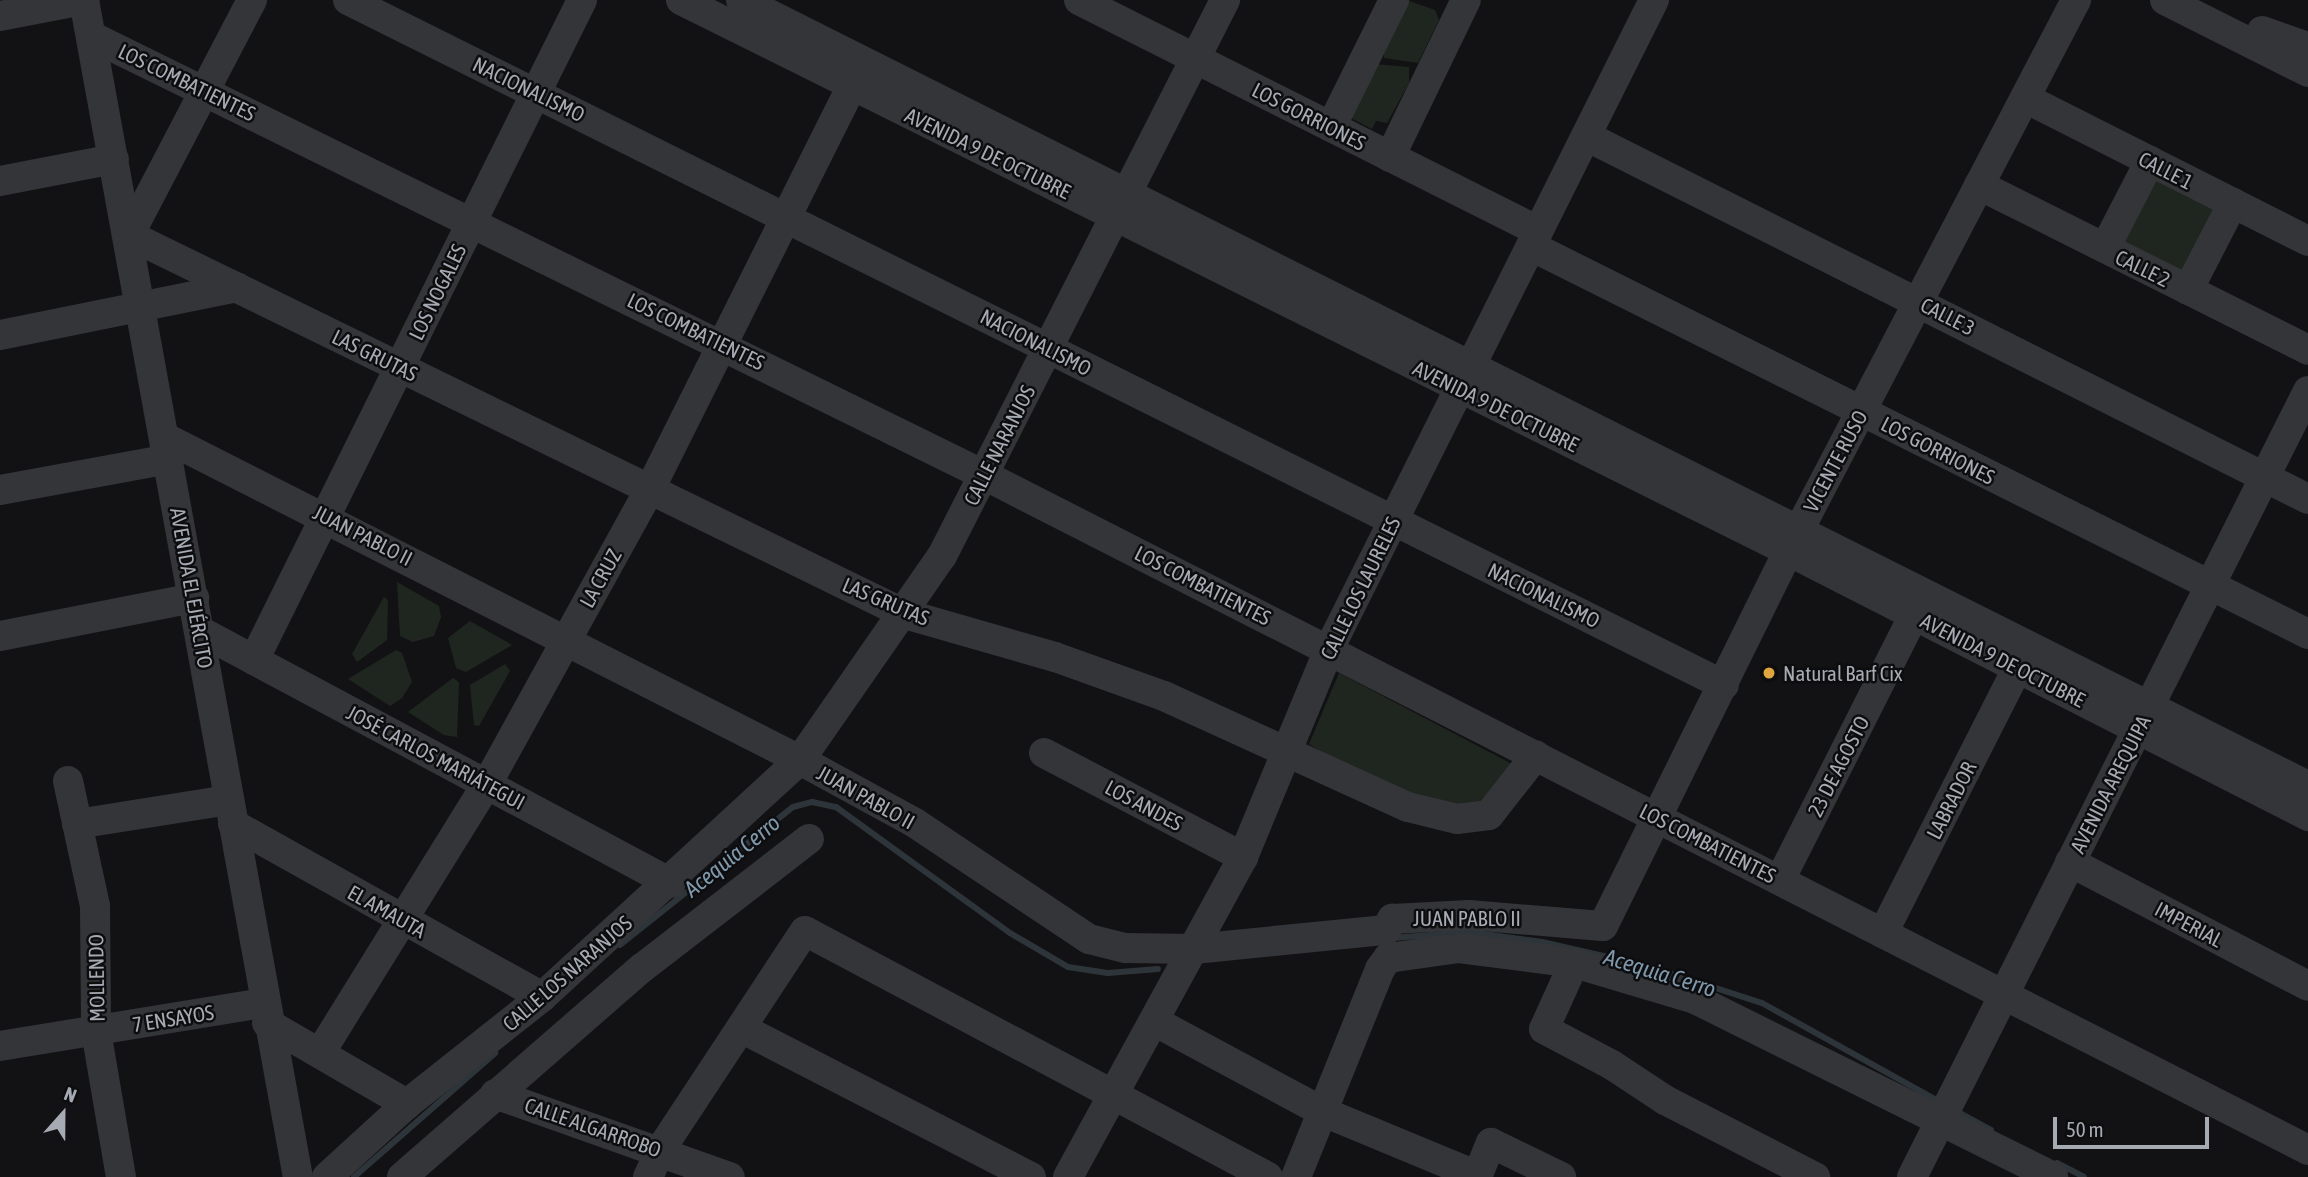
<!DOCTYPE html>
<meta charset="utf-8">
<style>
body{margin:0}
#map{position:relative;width:2308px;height:1177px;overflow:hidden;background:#121214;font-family:"Asap Condensed",sans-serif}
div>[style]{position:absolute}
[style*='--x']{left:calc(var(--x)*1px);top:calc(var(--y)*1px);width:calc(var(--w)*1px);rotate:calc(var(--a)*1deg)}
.green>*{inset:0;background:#1f2620}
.stream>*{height:6px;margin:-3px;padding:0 3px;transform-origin:3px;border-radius:3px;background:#2d353b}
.minor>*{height:30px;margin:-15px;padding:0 15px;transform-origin:15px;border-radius:15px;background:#343538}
.dots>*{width:19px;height:19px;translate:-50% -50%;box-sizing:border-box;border:4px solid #0d0d0f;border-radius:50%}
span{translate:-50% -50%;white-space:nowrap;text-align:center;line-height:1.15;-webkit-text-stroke:5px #0d0d0f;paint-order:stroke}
.street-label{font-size:21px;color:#a5aab3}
.poi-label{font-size:21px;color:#a5aab3}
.left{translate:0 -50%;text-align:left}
.water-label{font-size:23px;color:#7f98ab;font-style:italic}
.north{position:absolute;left:28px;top:1079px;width:70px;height:70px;-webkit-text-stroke:5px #0d0d0f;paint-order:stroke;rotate:21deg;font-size:19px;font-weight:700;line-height:28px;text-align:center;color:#a5aab3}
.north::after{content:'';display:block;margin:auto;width:24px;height:32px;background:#a5aab3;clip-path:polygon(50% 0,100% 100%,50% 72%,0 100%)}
.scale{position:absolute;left:2053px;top:1117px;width:156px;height:32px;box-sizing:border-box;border:4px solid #a5aab3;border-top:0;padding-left:9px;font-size:21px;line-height:24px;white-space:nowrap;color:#a5aab3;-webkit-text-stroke:5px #0d0d0f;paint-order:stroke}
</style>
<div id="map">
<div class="green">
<i style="clip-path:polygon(1406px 0,1435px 10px,1439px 20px,1418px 63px,1384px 58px,1384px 43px)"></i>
<i style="clip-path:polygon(1374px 64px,1409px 67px,1409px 83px,1387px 123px,1376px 121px,1372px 129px,1351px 118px)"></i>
<i style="clip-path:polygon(2153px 172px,2218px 206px,2183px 274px,2115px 241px)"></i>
<i style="clip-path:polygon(397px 582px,439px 606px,441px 617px,434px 636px,413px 642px,400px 636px)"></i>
<i style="clip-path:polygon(384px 597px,388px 600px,387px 640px,357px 662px,352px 654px)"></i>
<i style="clip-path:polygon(470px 621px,512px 645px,466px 672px,456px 668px,448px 638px)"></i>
<i style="clip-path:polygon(396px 650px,402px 653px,412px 682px,402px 698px,390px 706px,348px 679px)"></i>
<i style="clip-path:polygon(505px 664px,510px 671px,479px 726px,474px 725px,470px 685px)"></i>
<i style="clip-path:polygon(1339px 673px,1514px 765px,1480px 808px,1416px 797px,1341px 765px,1309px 744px)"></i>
<i style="clip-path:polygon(453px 678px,459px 682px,457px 737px,444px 735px,408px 712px)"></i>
</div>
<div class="stream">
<i style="--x:1393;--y:938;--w:75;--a:-4.6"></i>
<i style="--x:1468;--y:932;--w:75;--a:7.7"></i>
<i style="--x:1542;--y:942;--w:109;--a:12.8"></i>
<i style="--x:1648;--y:966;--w:120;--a:18"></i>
<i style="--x:1762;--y:1003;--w:206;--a:29.1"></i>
<i style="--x:620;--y:945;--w:221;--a:-38.6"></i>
<i style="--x:793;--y:807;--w:20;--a:-15"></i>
<i style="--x:812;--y:802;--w:25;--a:12"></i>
<i style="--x:836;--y:807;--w:215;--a:35.9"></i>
<i style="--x:1010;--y:933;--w:67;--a:30.4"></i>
<i style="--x:1068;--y:967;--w:40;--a:8.5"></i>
<i style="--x:1108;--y:973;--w:50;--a:-4.6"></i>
<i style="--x:1954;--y:1110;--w:42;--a:28.4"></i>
<i style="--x:2057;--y:1163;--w:30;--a:27"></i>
<i style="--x:354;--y:1177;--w:188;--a:-41.3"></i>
</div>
<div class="minor">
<i style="--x:252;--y:0;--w:265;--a:117.6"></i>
<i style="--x:129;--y:235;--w:864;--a:26.03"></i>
<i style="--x:905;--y:614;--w:156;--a:16"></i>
<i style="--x:1055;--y:657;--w:116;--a:19.7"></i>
<i style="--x:1164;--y:696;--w:268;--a:24.5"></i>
<i style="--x:1408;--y:807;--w:50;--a:13.8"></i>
<i style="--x:1457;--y:819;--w:32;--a:-7"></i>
<i style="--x:1489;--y:815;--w:76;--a:-51.9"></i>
<i style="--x:348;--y:0;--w:1537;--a:26.47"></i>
<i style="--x:681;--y:0;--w:1237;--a:26.46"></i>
<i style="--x:1788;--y:551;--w:584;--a:27"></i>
<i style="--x:741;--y:0;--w:1753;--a:26.64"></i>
<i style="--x:1079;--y:0;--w:514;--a:26.71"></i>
<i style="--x:2165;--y:0;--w:160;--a:26.7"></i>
<i style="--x:0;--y:16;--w:86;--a:-10.8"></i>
<i style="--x:84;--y:0;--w:1196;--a:79.7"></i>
<i style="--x:2262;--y:31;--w:49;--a:19.2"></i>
<i style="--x:91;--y:36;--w:995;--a:26.18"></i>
<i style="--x:984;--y:475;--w:1486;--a:27.01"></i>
<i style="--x:2025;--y:98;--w:317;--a:26.8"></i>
<i style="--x:1331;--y:127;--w:142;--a:-63.6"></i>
<i style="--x:1586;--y:136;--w:808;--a:26.69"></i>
<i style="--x:1390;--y:157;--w:174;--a:-64.2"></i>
<i style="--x:0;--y:181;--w:116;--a:-10.9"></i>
<i style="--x:1979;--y:185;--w:368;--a:26.6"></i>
<i style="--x:1531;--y:246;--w:868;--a:26.54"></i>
<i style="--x:2105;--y:248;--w:98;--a:-62.7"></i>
<i style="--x:2188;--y:290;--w:98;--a:-62.7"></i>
<i style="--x:0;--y:335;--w:242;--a:-11.4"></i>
<i style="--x:166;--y:438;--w:711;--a:26.93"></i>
<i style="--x:800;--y:760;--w:131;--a:28.7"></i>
<i style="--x:915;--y:823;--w:209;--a:33.7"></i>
<i style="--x:1089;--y:939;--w:38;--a:14"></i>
<i style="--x:1126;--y:948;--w:68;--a:0.8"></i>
<i style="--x:1194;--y:949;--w:193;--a:-5.7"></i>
<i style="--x:1386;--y:930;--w:13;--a:-61"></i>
<i style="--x:1392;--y:919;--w:77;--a:-3"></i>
<i style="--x:1469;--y:915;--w:134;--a:4.7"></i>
<i style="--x:1603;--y:926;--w:418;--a:-63.7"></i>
<i style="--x:1788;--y:551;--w:622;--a:-62.4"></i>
<i style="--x:0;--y:490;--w:172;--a:-10.4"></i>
<i style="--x:200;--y:631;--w:534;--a:28.15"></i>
<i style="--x:0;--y:636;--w:198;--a:-11.1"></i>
<i style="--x:254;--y:660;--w:737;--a:-63.57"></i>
<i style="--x:1044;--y:753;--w:225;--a:27.6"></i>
<i style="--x:68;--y:781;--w:128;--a:77.8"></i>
<i style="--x:95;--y:906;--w:125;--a:89.5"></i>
<i style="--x:96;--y:1031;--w:148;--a:80.3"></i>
<i style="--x:77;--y:824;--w:154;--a:-9"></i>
<i style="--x:233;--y:824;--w:354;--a:29.2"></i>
<i style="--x:2070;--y:862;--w:268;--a:27.5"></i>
<i style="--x:1780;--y:880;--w:297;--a:-63.2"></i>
<i style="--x:1883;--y:933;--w:298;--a:-63.1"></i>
<i style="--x:1574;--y:963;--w:72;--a:114.4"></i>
<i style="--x:1544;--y:1029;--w:77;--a:27.9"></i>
<i style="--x:1612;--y:1065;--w:64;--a:33.4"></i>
<i style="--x:1665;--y:1100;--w:169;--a:27.2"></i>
<i style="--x:1154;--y:1021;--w:190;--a:28.3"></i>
<i style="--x:1321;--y:1111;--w:170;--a:22.5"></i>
<i style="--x:267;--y:1023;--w:162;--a:30.1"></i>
<i style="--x:741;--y:1028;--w:326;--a:27.2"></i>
<i style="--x:0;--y:1046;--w:266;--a:-9.3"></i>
<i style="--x:320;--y:1053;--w:317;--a:-58.2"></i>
<i style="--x:487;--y:784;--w:337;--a:-61.1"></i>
<i style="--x:650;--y:489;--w:451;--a:-63.4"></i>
<i style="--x:495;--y:1094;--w:249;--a:19.5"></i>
<i style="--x:327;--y:1177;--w:108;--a:-42.4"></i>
<i style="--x:407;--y:1104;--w:172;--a:-38.4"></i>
<i style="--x:542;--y:997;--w:350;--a:-42.6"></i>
<i style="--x:800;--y:760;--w:249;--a:-55.2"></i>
<i style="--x:942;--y:556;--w:624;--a:-63.02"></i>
<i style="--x:402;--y:1177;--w:318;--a:-41.1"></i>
<i style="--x:642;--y:968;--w:211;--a:-37.7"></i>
<i style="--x:648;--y:1177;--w:31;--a:-65"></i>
<i style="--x:661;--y:1149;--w:261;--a:-56.6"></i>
<i style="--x:805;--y:931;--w:524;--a:27.98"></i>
<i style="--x:1068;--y:1177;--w:365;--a:-61.3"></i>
<i style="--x:1243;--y:857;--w:225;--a:-67.5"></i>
<i style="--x:1329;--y:649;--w:726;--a:-63.4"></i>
<i style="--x:1296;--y:1177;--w:224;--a:-68"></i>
<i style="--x:1380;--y:969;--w:14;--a:-54"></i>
<i style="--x:1388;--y:958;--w:72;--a:-8"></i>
<i style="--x:1459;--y:948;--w:116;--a:7.4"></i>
<i style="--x:1574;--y:963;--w:126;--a:16.6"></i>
<i style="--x:1695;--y:999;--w:400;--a:26.4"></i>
<i style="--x:1477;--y:1177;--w:37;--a:-68"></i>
<i style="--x:1491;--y:1143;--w:78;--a:25.9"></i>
<i style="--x:1912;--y:1177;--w:880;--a:-63.26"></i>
</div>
<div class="dots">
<i style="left:1769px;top:673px;background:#dfa53f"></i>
</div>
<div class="street-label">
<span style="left:187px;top:82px;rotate:26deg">LOS COMBATIENTES</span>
<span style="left:529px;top:89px;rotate:26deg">NACIONALISMO</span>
<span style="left:1309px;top:116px;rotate:27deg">LOS GORRIONES</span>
<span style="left:988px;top:153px;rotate:26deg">AVENIDA 9 DE OCTUBRE</span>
<span style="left:2166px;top:170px;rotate:27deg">CALLE 1</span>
<span style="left:2143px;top:268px;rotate:26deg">CALLE 2</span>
<span style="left:437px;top:292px;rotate:-64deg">LOS NOGALES</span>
<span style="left:1948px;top:316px;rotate:27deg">CALLE 3</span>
<span style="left:696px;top:331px;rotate:26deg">LOS COMBATIENTES</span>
<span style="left:1036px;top:342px;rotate:27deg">NACIONALISMO</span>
<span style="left:375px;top:355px;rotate:26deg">LAS GRUTAS</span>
<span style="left:1496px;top:406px;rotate:26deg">AVENIDA 9 DE OCTUBRE</span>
<span style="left:999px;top:445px;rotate:-63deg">CALLE NARANJOS</span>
<span style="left:1938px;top:450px;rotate:27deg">LOS GORRIONES</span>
<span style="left:1835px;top:461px;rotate:-62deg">VICENTE RUSO</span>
<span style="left:363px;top:535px;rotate:27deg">JUAN PABLO II</span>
<span style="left:600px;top:578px;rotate:-61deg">LA CRUZ</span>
<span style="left:1203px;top:585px;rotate:27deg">LOS COMBATIENTES</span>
<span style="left:192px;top:588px;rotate:80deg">AVENIDA EL EJÉRCITO</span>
<span style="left:1360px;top:588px;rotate:-64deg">CALLE LOS LAURELES</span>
<span style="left:1544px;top:595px;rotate:26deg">NACIONALISMO</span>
<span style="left:886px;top:601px;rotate:23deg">LAS GRUTAS</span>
<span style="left:2003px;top:660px;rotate:27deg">AVENIDA 9 DE OCTUBRE</span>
<span style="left:436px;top:757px;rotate:28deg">JOSÉ CARLOS MARIÁTEGUI</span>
<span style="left:1838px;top:766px;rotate:-63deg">23 DE AGOSTO</span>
<span style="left:2110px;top:784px;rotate:-63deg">AVENIDA AREQUIPA</span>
<span style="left:866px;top:797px;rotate:29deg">JUAN PABLO II</span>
<span style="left:1951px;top:800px;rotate:-63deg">LABRADOR</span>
<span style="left:1144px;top:805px;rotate:28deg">LOS ANDES</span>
<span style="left:1708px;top:843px;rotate:27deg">LOS COMBATIENTES</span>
<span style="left:387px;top:911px;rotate:29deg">EL AMAUTA</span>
<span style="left:1467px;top:918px">JUAN PABLO II</span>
<span style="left:2189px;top:924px;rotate:28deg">IMPERIAL</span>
<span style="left:567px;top:973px;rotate:-41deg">CALLE LOS NARANJOS</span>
<span style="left:96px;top:978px;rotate:-91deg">MOLLENDO</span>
<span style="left:173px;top:1018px;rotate:-9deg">7 ENSAYOS</span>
<span style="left:593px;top:1127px;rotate:19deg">CALLE ALGARROBO</span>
</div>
<div class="poi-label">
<span class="left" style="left:1783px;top:673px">Natural Barf Cix</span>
</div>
<div class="water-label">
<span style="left:732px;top:856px;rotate:-39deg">Acequia Cerro</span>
<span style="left:1660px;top:973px;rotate:17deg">Acequia Cerro</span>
</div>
<div class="north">N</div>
<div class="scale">50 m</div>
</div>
